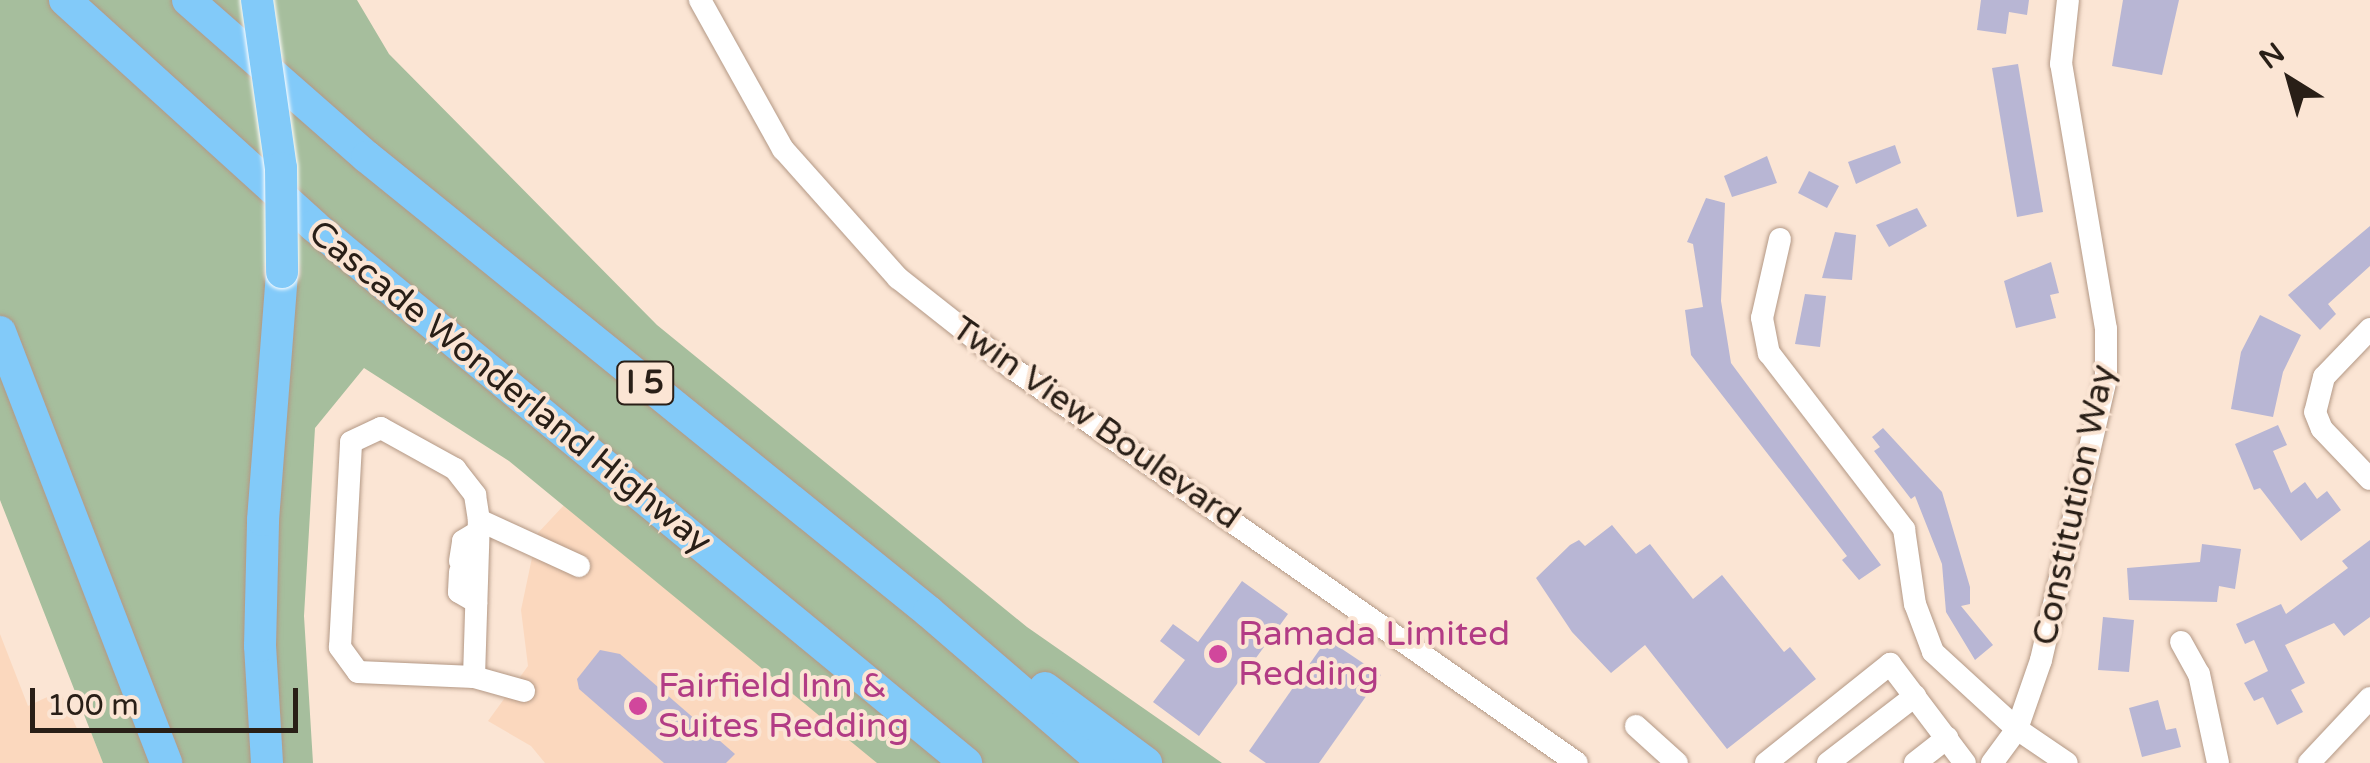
<!DOCTYPE html>
<style>
body{margin:0}
#map{position:relative;width:2370px;height:763px;overflow:hidden;background:#fbe5d4;font-family:"Varela Round",sans-serif}
div>[style]{position:absolute}
[style*='--x']{left:calc(var(--x)*1px);top:calc(var(--y)*1px);width:calc(var(--w)*1px);rotate:calc(var(--a)*1deg)}
.built>*{inset:0;background:#fbd8be}
.green>*{inset:0;background:#a6be9d}
.building>*{inset:0;background:#b8b6d4}
.roads{filter:drop-shadow(0 0 2px #b39885) drop-shadow(0 0 2px #b39885)}
.minor>*{height:22px;margin:-11px;padding:0 11px;transform-origin:11px;border-radius:11px;background:#fff}
.highway>*{height:32px;margin:-16px;padding:0 16px;transform-origin:16px;border-radius:16px;background:#82caf9}
.bridges{filter:drop-shadow(0 0 2px #fff) drop-shadow(0 0 2px #fff)}
.highway-bridge>*{height:32px;margin:-16px;padding:0 16px;transform-origin:16px;border-radius:16px;background:#82caf9}
.dots>*{width:28px;height:28px;translate:-50% -50%;box-sizing:border-box;border:5px solid #fbe5d4;border-radius:50%}
span{translate:-50% -50%;white-space:nowrap;text-align:center;line-height:1.15;-webkit-text-stroke:8px #fbe5d4;paint-order:stroke}
.shield-label span{padding:2px 8px;background:#fbe5d4;border:2px solid;border-radius:8px;-webkit-text-stroke-width:0}
.shield-label{font-size:32px;color:#291f17;font-weight:700}
.street-label{font-size:35px;color:#291f17}
.hotel-label{font-size:35px;color:#b23c85}
.left{translate:0 -50%;text-align:left}
.north{position:absolute;left:2240px;top:30px;width:100px;height:100px;-webkit-text-stroke:8px #fbe5d4;paint-order:stroke;rotate:323deg;font-size:28px;font-weight:700;line-height:40px;text-align:center;color:#291f17}
.north::after{content:'';display:block;margin:auto;width:35px;height:45px;background:#291f17;clip-path:polygon(50% 0,100% 100%,50% 72%,0 100%)}
.scale{position:absolute;left:30px;top:688px;width:268px;height:45px;box-sizing:border-box;border:5px solid #291f17;border-top:0;padding-left:12px;font-size:30px;line-height:35px;white-space:nowrap;color:#291f17;-webkit-text-stroke:8px #fbe5d4;paint-order:stroke}
</style>
<div id="map">
<div class="built">
<i style="clip-path:polygon(566px 503px,858px 744px,877px 763px,545px 763px,531px 746px,488px 721px,528px 666px,521px 610px,537px 534px)"></i>
<i style="clip-path:polygon(0 634px,28px 706px,60px 691px,79px 733px,90px 730px,103px 763px,0 763px)"></i>
</div>
<div class="green">
<i style="clip-path:polygon(0 0,357px 0,389px 54px,657px 325px,1027px 627px,1222px 763px,877px 763px,509px 461px,364px 368px,315px 428px,304px 616px,313px 763px,103px 763px,0 500px)"></i>
</div>
<div class="building">
<i style="clip-path:polygon(1981px 0,2029px 0,2027px 15px,2009px 12px,2006px 34px,1977px 30px)"></i>
<i style="clip-path:polygon(2123px 0,2179px 0,2162px 75px,2112px 66px)"></i>
<i style="clip-path:polygon(2018px 64px,2043px 212px,2017px 217px,1992px 68px)"></i>
<i style="clip-path:polygon(1895px 145px,1901px 163px,1856px 184px,1848px 162px)"></i>
<i style="clip-path:polygon(1767px 156px,1777px 183px,1732px 197px,1724px 176px)"></i>
<i style="clip-path:polygon(1809px 171px,1839px 186px,1827px 208px,1798px 193px)"></i>
<i style="clip-path:polygon(1706px 198px,1725px 203px,1721px 301px,1731px 363px,1881px 565px,1859px 580px,1842px 560px,1847px 556px,1691px 355px,1685px 310px,1703px 307px,1693px 244px,1687px 242px)"></i>
<i style="clip-path:polygon(1917px 208px,1927px 226px,1889px 247px,1876px 225px)"></i>
<i style="clip-path:polygon(2370px 226px,2370px 266px,2328px 304px,2336px 314px,2320px 330px,2288px 295px)"></i>
<i style="clip-path:polygon(1835px 232px,1856px 235px,1852px 280px,1822px 278px)"></i>
<i style="clip-path:polygon(2051px 262px,2059px 293px,2050px 295px,2056px 318px,2016px 328px,2004px 281px)"></i>
<i style="clip-path:polygon(1805px 294px,1826px 296px,1820px 347px,1795px 344px)"></i>
<i style="clip-path:polygon(2260px 315px,2301px 335px,2283px 372px,2273px 417px,2231px 409px,2241px 352px)"></i>
<i style="clip-path:polygon(2278px 425px,2287px 445px,2273px 451px,2291px 493px,2305px 482px,2317px 499px,2327px 491px,2341px 510px,2301px 541px,2260px 488px,2254px 490px,2235px 444px)"></i>
<i style="clip-path:polygon(1883px 428px,1942px 492px,1970px 587px,1970px 604px,1961px 606px,1993px 645px,1975px 660px,1946px 612px,1942px 564px,1915px 496px,1911px 499px,1874px 451px,1880px 447px,1872px 437px)"></i>
<i style="clip-path:polygon(1612px 525px,1636px 554px,1650px 544px,1693px 599px,1722px 575px,1784px 652px,1790px 647px,1816px 679px,1727px 749px,1645px 645px,1611px 673px,1572px 632px,1536px 578px,1570px 545px,1579px 540px,1585px 546px)"></i>
<i style="clip-path:polygon(2370px 540px,2370px 617px,2344px 636px,2334px 623px,2285px 645px,2305px 683px,2291px 690px,2303px 712px,2277px 725px,2263px 697px,2254px 701px,2244px 683px,2268px 671px,2254px 640px,2245px 644px,2236px 624px,2281px 604px,2286px 614px,2348px 568px,2342px 561px)"></i>
<i style="clip-path:polygon(2202px 544px,2241px 549px,2235px 589px,2219px 586px,2217px 602px,2129px 600px,2127px 568px,2200px 562px)"></i>
<i style="clip-path:polygon(1242px 581px,1288px 614px,1199px 736px,1153px 702px,1185px 660px,1160px 641px,1173px 624px,1198px 642px)"></i>
<i style="clip-path:polygon(2103px 617px,2134px 620px,2129px 672px,2098px 670px)"></i>
<i style="clip-path:polygon(1327px 639px,1381px 675px,1319px 763px,1266px 763px,1249px 751px)"></i>
<i style="clip-path:polygon(600px 650px,620px 654px,735px 754px,726px 763px,664px 763px,579px 689px,577px 679px)"></i>
<i style="clip-path:polygon(2158px 700px,2166px 730px,2176px 728px,2181px 747px,2142px 757px,2129px 708px)"></i>
</div>
<div class="roads">
<div class="minor">
<i style="--x:700;--y:0;--w:171;--a:60.9"></i>
<i style="--x:783;--y:149;--w:173;--a:48.3"></i>
<i style="--x:898;--y:278;--w:145;--a:38.3"></i>
<i style="--x:1012;--y:368;--w:689;--a:34.96"></i>
<i style="--x:1780;--y:239;--w:81;--a:102.8"></i>
<i style="--x:1762;--y:318;--w:36;--a:79"></i>
<i style="--x:1769;--y:353;--w:222;--a:52.5"></i>
<i style="--x:1904;--y:529;--w:76;--a:81.7"></i>
<i style="--x:1915;--y:604;--w:51;--a:69.4"></i>
<i style="--x:1933;--y:652;--w:114;--a:42.5"></i>
<i style="--x:2017;--y:729;--w:60;--a:34.2"></i>
<i style="--x:2370;--y:329;--w:66;--a:133.8"></i>
<i style="--x:2324;--y:377;--w:36;--a:104"></i>
<i style="--x:2315;--y:412;--w:18;--a:68"></i>
<i style="--x:2322;--y:429;--w:69;--a:46.2"></i>
<i style="--x:460;--y:561;--w:20;--a:-81"></i>
<i style="--x:463;--y:541;--w:17;--a:-31"></i>
<i style="--x:460;--y:572;--w:20;--a:93"></i>
<i style="--x:459;--y:592;--w:20;--a:30"></i>
<i style="--x:2181;--y:642;--w:37;--a:61"></i>
<i style="--x:2199;--y:674;--w:91;--a:77.9"></i>
<i style="--x:474;--y:677;--w:157;--a:-88.2"></i>
<i style="--x:524;--y:691;--w:52;--a:-164.4"></i>
<i style="--x:474;--y:677;--w:116;--a:-177.5"></i>
<i style="--x:358;--y:672;--w:31;--a:-126"></i>
<i style="--x:340;--y:647;--w:205;--a:-86.9"></i>
<i style="--x:351;--y:442;--w:33;--a:-25"></i>
<i style="--x:381;--y:428;--w:85;--a:29"></i>
<i style="--x:455;--y:469;--w:33;--a:52"></i>
<i style="--x:475;--y:495;--w:25;--a:81"></i>
<i style="--x:479;--y:520;--w:110;--a:24.7"></i>
<i style="--x:1636;--y:726;--w:55;--a:42.1"></i>
<i style="--x:1766;--y:763;--w:159;--a:-38.6"></i>
<i style="--x:1890;--y:664;--w:124;--a:52.9"></i>
<i style="--x:1828;--y:763;--w:110;--a:-37.6"></i>
<i style="--x:1915;--y:763;--w:41;--a:-38"></i>
<i style="--x:1992;--y:763;--w:42;--a:-53.7"></i>
<i style="--x:2017;--y:729;--w:73;--a:-70.8"></i>
<i style="--x:2041;--y:660;--w:289;--a:-77"></i>
<i style="--x:2106;--y:378;--w:49;--a:-90"></i>
<i style="--x:2106;--y:329;--w:269;--a:-99.6"></i>
<i style="--x:2061;--y:64;--w:64;--a:-83.8"></i>
<i style="--x:2309;--y:763;--w:89;--a:-46.8"></i>
</div>
<div class="highway">
<i style="--x:65;--y:0;--w:336;--a:42.2"></i>
<i style="--x:314;--y:226;--w:845;--a:39.48"></i>
<i style="--x:188;--y:0;--w:238;--a:41.3"></i>
<i style="--x:367;--y:157;--w:723;--a:38.99"></i>
<i style="--x:929;--y:612;--w:231;--a:40.8"></i>
<i style="--x:0;--y:332;--w:462;--a:68.9"></i>
<i style="--x:1045;--y:688;--w:126;--a:36.6"></i>
<i style="--x:267;--y:763;--w:117;--a:-93.4"></i>
<i style="--x:260;--y:646;--w:126;--a:-88.6"></i>
<i style="--x:263;--y:520;--w:249;--a:-85.6"></i>
</div>
</div>
<div class="bridges">
<div class="highway-bridge">
<i style="--x:257;--y:0;--w:170;--a:81.9"></i>
<i style="--x:281;--y:168;--w:104;--a:89.4"></i>
</div>
</div>
<div class="dots">
<i style="left:1218px;top:654px;background:#d1479c"></i>
<i style="left:638px;top:706px;background:#d1479c"></i>
</div>
<div class="shield-label">
<span style="left:645px;top:383px">I 5</span>
</div>
<div class="street-label">
<span style="left:510px;top:387px;rotate:39deg">Cascade Wonderland Highway</span>
<span style="left:1096px;top:423px;rotate:35deg">Twin View Boulevard</span>
<span style="left:2074px;top:505px;rotate:-78deg">Constitution Way</span>
</div>
<div class="hotel-label">
<span class="left" style="left:1238px;top:654px">Ramada Limited<br>Redding</span>
<span class="left" style="left:658px;top:706px">Fairfield Inn &amp;<br>Suites Redding</span>
</div>
<div class="north">N</div>
<div class="scale">100 m</div>
</div>
